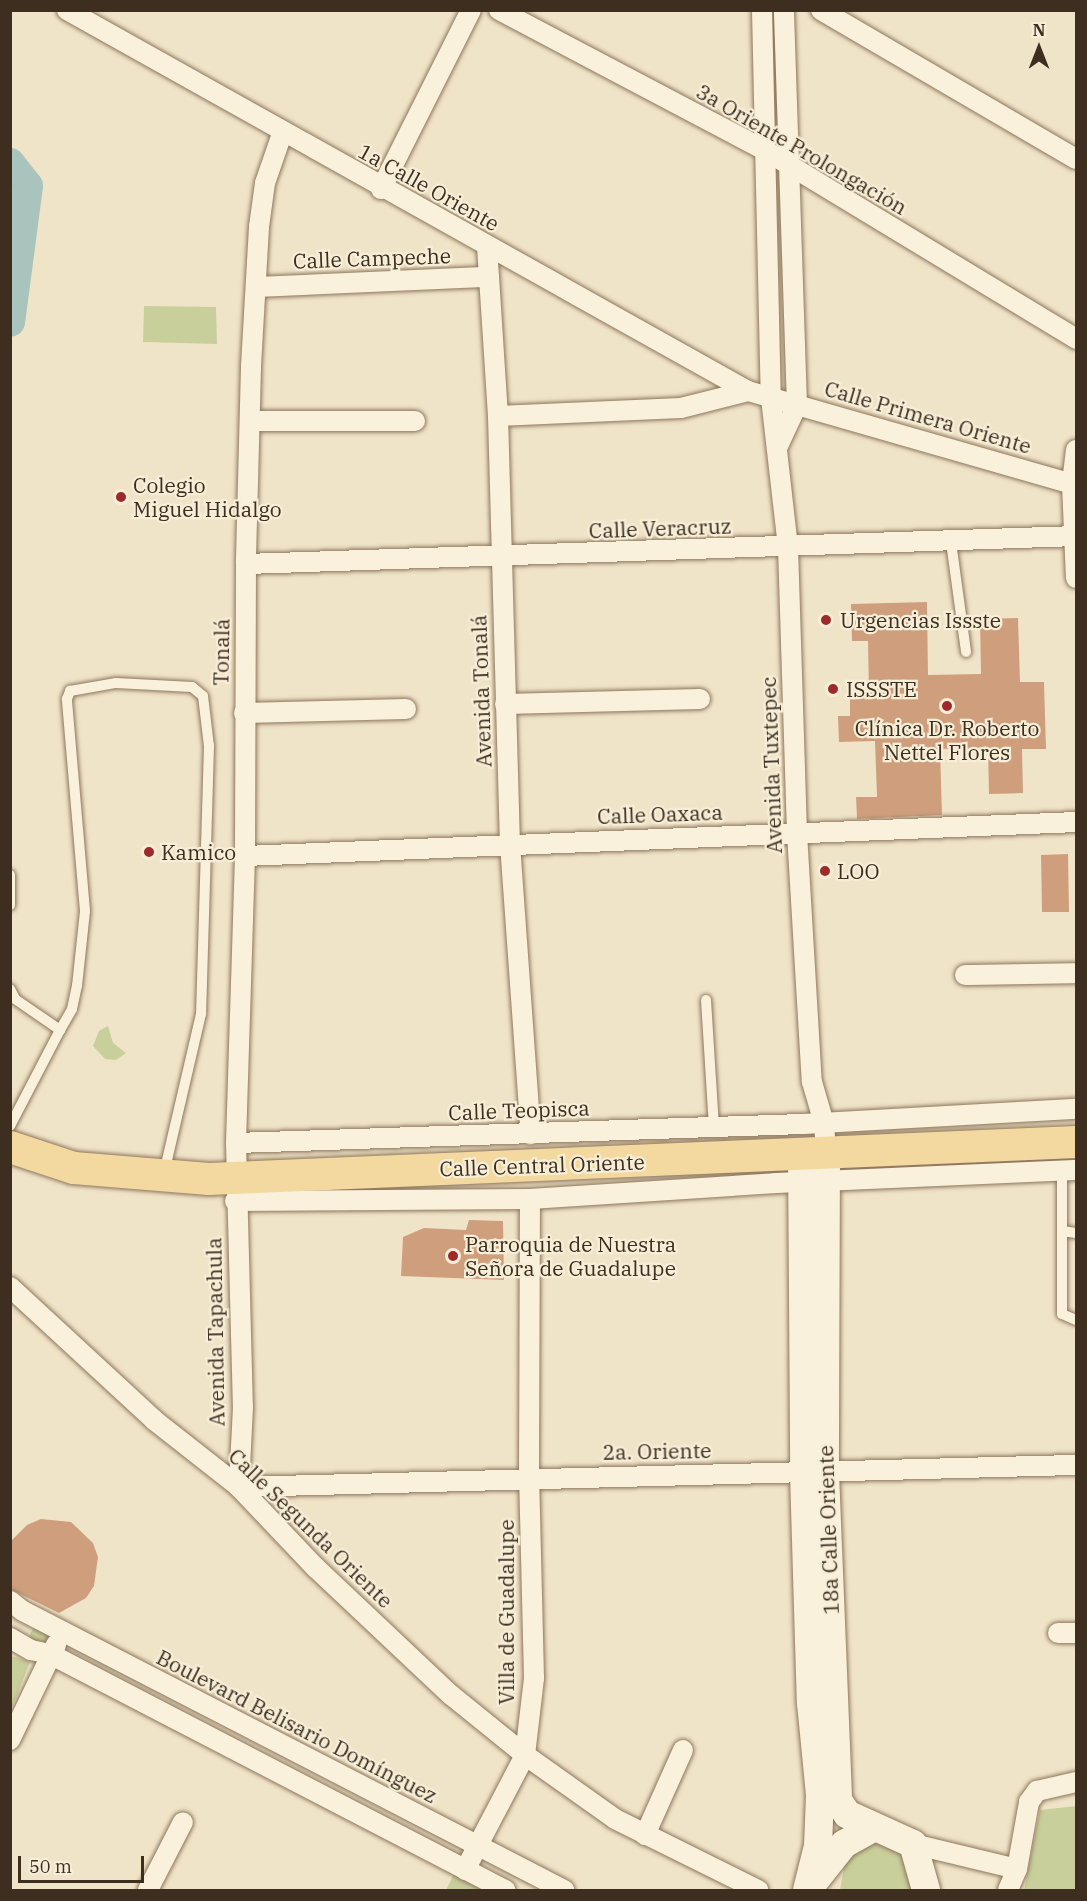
<!DOCTYPE html>
<meta charset="utf-8">
<style>
body{margin:0}
#map{position:relative;width:1087px;height:1901px;overflow:hidden;background:#f0e4c8;font-family:"IBM Plex Serif",serif}
div>[style]{position:absolute}
[style*='--x']{left:calc(var(--x)*1px);top:calc(var(--y)*1px);width:calc(var(--w)*1px);rotate:calc(var(--a)*1deg)}
.green>*{inset:0;background:#c9cf9b}
.round{border-radius:50%}
.river>*{height:30px;margin:-15px;padding:0 15px;transform-origin:15px;border-radius:15px;background:#a9c4bc}
.building>*{inset:0;background:#cf9f7d}
.roads{filter:drop-shadow(0 0 2px #8d765c) drop-shadow(0 0 2px #8d765c)}
.lane>*{height:10px;margin:-5px;padding:0 5px;transform-origin:5px;border-radius:5px;background:#faf1dc}
.street>*{height:20px;margin:-10px;padding:0 10px;transform-origin:10px;border-radius:10px;background:#faf1dc}
.secondary>*{height:28px;margin:-14px;padding:0 14px;transform-origin:14px;border-radius:14px;background:#faf1dc}
.primary>*{height:32px;margin:-16px;padding:0 16px;transform-origin:16px;border-radius:16px;background:#f3d9a0}
.dots>*{width:16px;height:16px;translate:-50% -50%;box-sizing:border-box;border:3px solid #f7eed8;border-radius:50%}
span{translate:-50% -50%;white-space:nowrap;text-align:center;line-height:1.15;-webkit-text-stroke:4.5px #f7eed8;paint-order:stroke}
.street-label{font-size:21px;color:#3d2e20}
.poi-label{font-size:21px;color:#3d2e20}
.left{translate:0 -50%;text-align:left}
.frame{position:absolute;inset:0;border:12px solid #3d2e20;pointer-events:none}
.north{position:absolute;left:1009px;top:18px;width:60px;height:60px;-webkit-text-stroke:4px #f7eed8;paint-order:stroke;rotate:0deg;font-size:16px;font-weight:700;line-height:24px;text-align:center;color:#3d2e20}
.north::after{content:'';display:block;margin:auto;width:21px;height:27px;background:#3d2e20;clip-path:polygon(50% 0,100% 100%,50% 72%,0 100%)}
.scale{position:absolute;left:18px;top:1856px;width:126px;height:27px;box-sizing:border-box;border:3px solid #3d2e20;border-top:0;padding-left:8px;font-size:18px;line-height:21px;white-space:nowrap;color:#3d2e20;-webkit-text-stroke:4px #f7eed8;paint-order:stroke}
</style>
<div id="map">
<div class="green">
<i style="clip-path:polygon(144px 306px,216px 307px,217px 344px,143px 342px)"></i>
<i style="clip-path:polygon(108px 1026px,113px 1043px,126px 1053px,116px 1060px,105px 1059px,93px 1046px,99px 1031px)"></i>
<i class="round" style="left:30px;top:1627px;width:18px;height:18px"></i>
<i style="clip-path:polygon(11px 1656px,30px 1662px,11px 1710px,10px 1656px)"></i>
<i style="clip-path:polygon(1076px 1806px,1076px 1890px,1024px 1890px,1040px 1810px)"></i>
<i style="clip-path:polygon(878px 1843px,904px 1851px,918px 1890px,840px 1890px,845px 1862px,865px 1845px)"></i>
<i style="clip-path:polygon(454px 1874px,489px 1890px,446px 1890px)"></i>
</div>
<div class="river">
<i style="--x:10;--y:163;--w:29;--a:52"></i>
<i style="--x:28;--y:186;--w:137;--a:97.5"></i>
</div>
<div class="building">
<i style="clip-path:polygon(927px 602px,928px 675px,981px 674px,980px 619px,1018px 618px,1020px 682px,1044px 682px,1046px 749px,1022px 749px,1023px 793px,989px 794px,988px 748px,940px 749px,942px 815px,857px 819px,856px 797px,877px 797px,875px 741px,839px 742px,838px 716px,850px 716px,850px 696px,869px 696px,868px 641px,852px 641px,851px 604px)"></i>
<i style="clip-path:polygon(1068px 854px,1069px 912px,1042px 912px,1041px 855px)"></i>
<i style="clip-path:polygon(469px 1220px,503px 1221px,504px 1280px,401px 1276px,403px 1237px,424px 1228px,466px 1230px)"></i>
<i style="clip-path:polygon(41px 1519px,71px 1522px,93px 1543px,98px 1557px,94px 1586px,86px 1598px,59px 1613px,10px 1589px,10px 1542px,27px 1525px)"></i>
</div>
<div class="roads">
<div class="lane">
<i style="--x:951;--y:542;--w:111;--a:82.2"></i>
<i style="--x:10;--y:875;--w:30;--a:90"></i>
<i style="--x:10;--y:989;--w:11;--a:63"></i>
<i style="--x:15;--y:999;--w:55;--a:34.6"></i>
<i style="--x:60;--y:1030;--w:108;--a:117.5"></i>
<i style="--x:706;--y:1000;--w:127;--a:86.4"></i>
<i style="--x:60;--y:1030;--w:24;--a:-60"></i>
<i style="--x:72;--y:1009;--w:24;--a:-78"></i>
<i style="--x:77;--y:986;--w:75;--a:-83.9"></i>
<i style="--x:85;--y:911;--w:213;--a:-94.9"></i>
<i style="--x:67;--y:699;--w:9;--a:-69"></i>
<i style="--x:70;--y:691;--w:47;--a:-9.9"></i>
<i style="--x:116;--y:683;--w:76;--a:3"></i>
<i style="--x:192;--y:687;--w:14;--a:39"></i>
<i style="--x:203;--y:696;--w:50;--a:83.2"></i>
<i style="--x:209;--y:746;--w:268;--a:91.7"></i>
<i style="--x:201;--y:1014;--w:163;--a:103.1"></i>
<i style="--x:1062;--y:1171;--w:143;--a:90"></i>
<i style="--x:1062;--y:1314;--w:15;--a:23"></i>
<i style="--x:1062;--y:1231;--w:14;--a:8"></i>
</div>
<div class="street">
<i style="--x:67;--y:10;--w:780;--a:29.23"></i>
<i style="--x:748;--y:391;--w:337;--a:16"></i>
<i style="--x:499;--y:10;--w:302;--a:27.8"></i>
<i style="--x:766;--y:151;--w:363;--a:31.2"></i>
<i style="--x:762;--y:10;--w:388;--a:88.7"></i>
<i style="--x:771;--y:398;--w:150;--a:83.5"></i>
<i style="--x:788;--y:547;--w:286;--a:88.2"></i>
<i style="--x:797;--y:833;--w:249;--a:86.6"></i>
<i style="--x:812;--y:1082;--w:43;--a:73.7"></i>
<i style="--x:824;--y:1123;--w:30;--a:86"></i>
<i style="--x:821;--y:10;--w:295;--a:30.3"></i>
<i style="--x:283;--y:131;--w:55;--a:109.1"></i>
<i style="--x:265;--y:183;--w:44;--a:97.8"></i>
<i style="--x:259;--y:227;--w:140;--a:93.3"></i>
<i style="--x:251;--y:367;--w:197;--a:91.5"></i>
<i style="--x:246;--y:564;--w:292;--a:90.2"></i>
<i style="--x:245;--y:856;--w:287;--a:91.8"></i>
<i style="--x:236;--y:1143;--w:264;--a:88.5"></i>
<i style="--x:243;--y:1407;--w:80;--a:92.9"></i>
<i style="--x:239;--y:1487;--w:837;--a:-1.51"></i>
<i style="--x:381;--y:189;--w:200;--a:-63.3"></i>
<i style="--x:487;--y:246;--w:170;--a:86.3"></i>
<i style="--x:498;--y:416;--w:428;--a:88.4"></i>
<i style="--x:510;--y:844;--w:291;--a:85.9"></i>
<i style="--x:256;--y:287;--w:233;--a:-2.5"></i>
<i style="--x:498;--y:416;--w:183;--a:-2.5"></i>
<i style="--x:681;--y:408;--w:69;--a:-14.2"></i>
<i style="--x:250;--y:421;--w:165;--a:0"></i>
<i style="--x:778;--y:446;--w:45;--a:-65.1"></i>
<i style="--x:797;--y:405;--w:395;--a:-91.9"></i>
<i style="--x:1076;--y:450;--w:34;--a:97"></i>
<i style="--x:1072;--y:484;--w:94;--a:87.6"></i>
<i style="--x:246;--y:564;--w:830;--a:-1.93"></i>
<i style="--x:505;--y:704;--w:195;--a:-1.5"></i>
<i style="--x:244;--y:713;--w:162;--a:-1.4"></i>
<i style="--x:245;--y:856;--w:832;--a:-2.34"></i>
<i style="--x:965;--y:975;--w:111;--a:-1"></i>
<i style="--x:236;--y:1143;--w:568;--a:-1.92"></i>
<i style="--x:804;--y:1124;--w:272;--a:-3.2"></i>
<i style="--x:235;--y:1201;--w:295;--a:-0.4"></i>
<i style="--x:530;--y:1199;--w:246;--a:-3.7"></i>
<i style="--x:775;--y:1183;--w:301;--a:-2.5"></i>
<i style="--x:10;--y:1287;--w:196;--a:42.7"></i>
<i style="--x:154;--y:1420;--w:108;--a:38.2"></i>
<i style="--x:239;--y:1487;--w:112;--a:46.5"></i>
<i style="--x:316;--y:1568;--w:185;--a:43.3"></i>
<i style="--x:451;--y:1695;--w:95;--a:39"></i>
<i style="--x:525;--y:1755;--w:110;--a:35.4"></i>
<i style="--x:615;--y:1819;--w:160;--a:26.4"></i>
<i style="--x:10;--y:1601;--w:16;--a:38"></i>
<i style="--x:23;--y:1611;--w:609;--a:27.28"></i>
<i style="--x:1058;--y:1633;--w:18;--a:0"></i>
<i style="--x:10;--y:1638;--w:24;--a:30"></i>
<i style="--x:31;--y:1650;--w:19;--a:12"></i>
<i style="--x:50;--y:1654;--w:513;--a:27.41"></i>
<i style="--x:10;--y:1740;--w:106;--a:-64.2"></i>
<i style="--x:645;--y:1835;--w:93;--a:-65.9"></i>
<i style="--x:913;--y:1844;--w:107;--a:13.5"></i>
<i style="--x:465;--y:1870;--w:130;--a:-62.4"></i>
<i style="--x:525;--y:1755;--w:78;--a:-83.3"></i>
<i style="--x:534;--y:1678;--w:201;--a:-91.4"></i>
<i style="--x:529;--y:1477;--w:278;--a:-89.8"></i>
<i style="--x:148;--y:1890;--w:76;--a:-62.8"></i>
<i style="--x:1008;--y:1890;--w:23;--a:-67"></i>
<i style="--x:1017;--y:1869;--w:68;--a:-79.8"></i>
<i style="--x:1029;--y:1802;--w:14;--a:-54"></i>
<i style="--x:1037;--y:1791;--w:40;--a:-13"></i>
</div>
<div class="secondary">
<i style="--x:826;--y:1153;--w:320;--a:90.2"></i>
<i style="--x:825;--y:1473;--w:327;--a:87.7"></i>
<i style="--x:838;--y:1800;--w:17;--a:57"></i>
<i style="--x:847;--y:1814;--w:72;--a:24.4"></i>
<i style="--x:913;--y:1844;--w:48;--a:74.2"></i>
<i style="--x:802;--y:1154;--w:319;--a:89.6"></i>
<i style="--x:804;--y:1473;--w:230;--a:88.3"></i>
<i style="--x:811;--y:1703;--w:92;--a:84.4"></i>
<i style="--x:820;--y:1795;--w:51;--a:92.2"></i>
<i style="--x:818;--y:1846;--w:45;--a:104"></i>
<i style="--x:813;--y:1883;--w:50;--a:-51.5"></i>
<i style="--x:844;--y:1844;--w:35;--a:-29"></i>
</div>
<div class="primary">
<i style="--x:10;--y:1147;--w:67;--a:18.2"></i>
<i style="--x:74;--y:1168;--w:135;--a:4.7"></i>
<i style="--x:209;--y:1179;--w:868;--a:-2.44"></i>
</div>
</div>
<div class="dots">
<i style="left:121px;top:497px;background:#9e2a2b"></i>
<i style="left:826px;top:620px;background:#9e2a2b"></i>
<i style="left:833px;top:689px;background:#9e2a2b"></i>
<i style="left:947px;top:706px;background:#9e2a2b"></i>
<i style="left:149px;top:852px;background:#9e2a2b"></i>
<i style="left:825px;top:871px;background:#9e2a2b"></i>
<i style="left:453px;top:1256px;background:#9e2a2b"></i>
</div>
<div class="street-label">
<span style="left:802px;top:149px;rotate:30deg">3a Oriente Prolongación</span>
<span style="left:429px;top:187px;rotate:29deg">1a Calle Oriente</span>
<span style="left:372px;top:258px;rotate:-2deg">Calle Campeche</span>
<span style="left:928px;top:417px;rotate:16deg">Calle Primera Oriente</span>
<span style="left:660px;top:528px;rotate:-2deg">Calle Veracruz</span>
<span style="left:221px;top:652px;rotate:-89deg">Tonalá</span>
<span style="left:481px;top:691px;rotate:-92deg">Avenida Tonalá</span>
<span style="left:771px;top:765px;rotate:-92deg">Avenida Tuxtepec</span>
<span style="left:660px;top:814px;rotate:-2deg">Calle Oaxaca</span>
<span style="left:519px;top:1110px;rotate:-2deg">Calle Teopisca</span>
<span style="left:542px;top:1165px;rotate:-2deg">Calle Central Oriente</span>
<span style="left:215px;top:1332px;rotate:-91deg">Avenida Tapachula</span>
<span style="left:657px;top:1451px;rotate:-1deg">2a. Oriente</span>
<span style="left:311px;top:1528px;rotate:44deg">Calle Segunda Oriente</span>
<span style="left:828px;top:1530px;rotate:-92deg">18a Calle Oriente</span>
<span style="left:506px;top:1612px;rotate:-90deg">Villa de Guadalupe</span>
<span style="left:297px;top:1726px;rotate:27deg">Boulevard Belisario Domínguez</span>
</div>
<div class="poi-label">
<span class="left" style="left:133px;top:497px">Colegio<br>Miguel Hidalgo</span>
<span class="left" style="left:840px;top:620px">Urgencias Issste</span>
<span class="left" style="left:846px;top:689px">ISSSTE</span>
<span style="left:947px;top:740px">Clínica Dr. Roberto<br>Nettel Flores</span>
<span class="left" style="left:161px;top:852px">Kamico</span>
<span class="left" style="left:837px;top:871px">LOO</span>
<span class="left" style="left:465px;top:1256px">Parroquia de Nuestra<br>Señora de Guadalupe</span>
</div>
<div class="frame"></div>
<div class="north">N</div>
<div class="scale">50 m</div>
</div>
